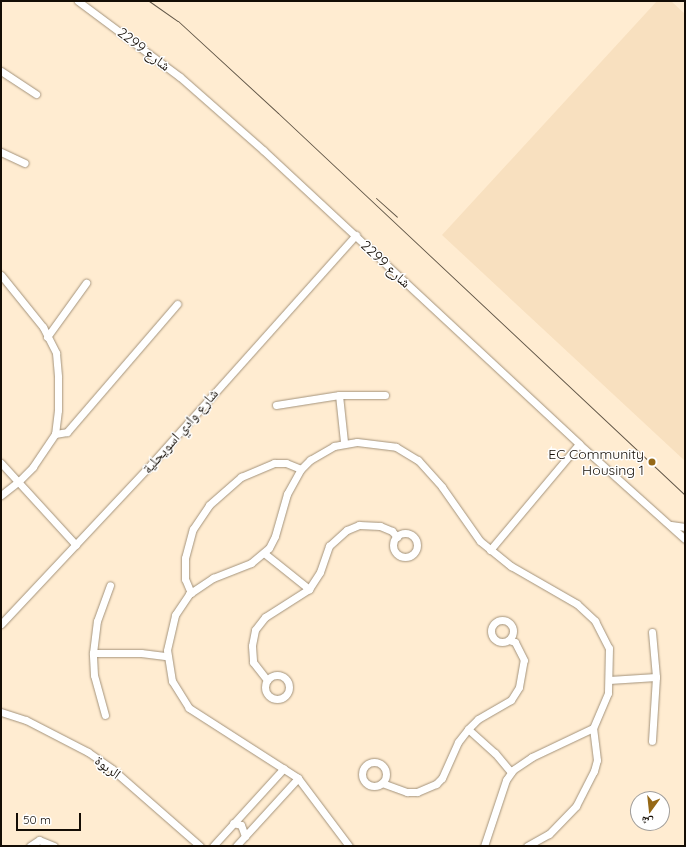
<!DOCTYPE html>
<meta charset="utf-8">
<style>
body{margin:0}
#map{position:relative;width:686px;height:847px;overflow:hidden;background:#ffecd1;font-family:Quicksand,"Noto Naskh Arabic",sans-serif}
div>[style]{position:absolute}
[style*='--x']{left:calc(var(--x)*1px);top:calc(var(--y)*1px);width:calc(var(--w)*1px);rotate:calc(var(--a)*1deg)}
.built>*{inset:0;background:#f8e0bf}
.roads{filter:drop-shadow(0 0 1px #a4937b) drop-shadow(0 0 1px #a4937b)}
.street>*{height:7px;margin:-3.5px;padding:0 3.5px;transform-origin:3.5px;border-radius:3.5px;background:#fff}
.street>.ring{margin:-3.5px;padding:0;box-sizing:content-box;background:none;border:7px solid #fff;border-radius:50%}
.tram>*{height:1px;margin:-0.5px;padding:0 0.5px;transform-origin:0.5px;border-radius:0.5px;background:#615647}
.dots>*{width:11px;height:11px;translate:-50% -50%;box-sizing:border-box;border:2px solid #fff;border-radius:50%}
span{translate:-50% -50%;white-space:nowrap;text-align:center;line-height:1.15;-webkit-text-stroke:3px #fff;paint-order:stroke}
.street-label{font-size:14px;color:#140d05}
.poi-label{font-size:14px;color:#140d05}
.right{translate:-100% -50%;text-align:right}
.frame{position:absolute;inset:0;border:2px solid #140d05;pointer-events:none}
.north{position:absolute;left:630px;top:791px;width:40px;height:40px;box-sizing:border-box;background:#fff;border:1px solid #a19e9b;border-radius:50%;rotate:195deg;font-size:11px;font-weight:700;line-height:16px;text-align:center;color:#140d05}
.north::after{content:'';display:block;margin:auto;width:14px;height:18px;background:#956816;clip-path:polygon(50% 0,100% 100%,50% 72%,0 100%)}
.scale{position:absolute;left:16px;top:813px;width:65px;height:18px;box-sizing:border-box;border:2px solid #140d05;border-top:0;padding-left:5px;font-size:12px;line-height:14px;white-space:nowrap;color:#140d05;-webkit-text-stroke:3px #fff;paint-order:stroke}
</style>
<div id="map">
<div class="built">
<i style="clip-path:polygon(657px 1px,671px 1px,685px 14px,685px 461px,442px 235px)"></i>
</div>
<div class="roads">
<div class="street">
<i style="--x:78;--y:1;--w:127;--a:36.7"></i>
<i style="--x:180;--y:77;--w:111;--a:41.3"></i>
<i style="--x:263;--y:150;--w:432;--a:42.9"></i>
<i style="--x:579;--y:444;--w:142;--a:41.9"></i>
<i style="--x:1;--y:71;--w:42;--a:33.3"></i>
<i style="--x:1;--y:152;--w:26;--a:25"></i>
<i style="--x:1;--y:275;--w:67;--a:51.1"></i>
<i style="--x:43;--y:327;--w:29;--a:63"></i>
<i style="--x:56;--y:353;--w:24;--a:85"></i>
<i style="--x:58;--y:377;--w:33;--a:90"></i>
<i style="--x:58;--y:410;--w:24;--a:97"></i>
<i style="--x:55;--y:434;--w:40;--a:124"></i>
<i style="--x:33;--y:467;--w:20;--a:135"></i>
<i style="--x:19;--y:481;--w:23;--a:142"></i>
<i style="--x:47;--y:337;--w:67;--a:-54.2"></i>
<i style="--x:339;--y:395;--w:46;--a:0"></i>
<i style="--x:276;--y:405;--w:64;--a:-9"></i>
<i style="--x:339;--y:395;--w:47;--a:83.9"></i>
<i style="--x:55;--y:434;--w:12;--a:-9"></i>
<i style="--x:67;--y:432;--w:169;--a:-49.3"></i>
<i style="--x:1;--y:463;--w:111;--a:47.6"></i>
<i style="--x:671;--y:525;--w:14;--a:8"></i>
<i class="ring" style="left:393px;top:533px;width:17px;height:17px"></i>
<i style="--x:490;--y:550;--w:138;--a:-50"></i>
<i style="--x:264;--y:553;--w:58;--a:38.7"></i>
<i style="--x:309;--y:589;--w:52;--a:147.5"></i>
<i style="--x:265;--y:617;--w:16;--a:128"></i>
<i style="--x:255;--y:630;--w:16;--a:101"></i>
<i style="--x:252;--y:646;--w:16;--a:86"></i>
<i style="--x:253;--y:662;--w:23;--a:52"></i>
<i style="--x:309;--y:589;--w:20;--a:-57"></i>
<i style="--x:320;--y:572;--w:28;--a:-71"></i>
<i style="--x:329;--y:546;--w:24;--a:-42"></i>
<i style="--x:347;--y:530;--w:13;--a:-23"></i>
<i style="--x:359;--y:525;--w:21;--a:3"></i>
<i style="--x:380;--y:526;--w:13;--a:23"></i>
<i style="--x:392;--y:531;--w:8;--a:50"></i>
<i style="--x:191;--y:593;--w:15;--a:-113"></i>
<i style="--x:185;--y:579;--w:21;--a:-90"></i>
<i style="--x:185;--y:558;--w:30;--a:-75"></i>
<i style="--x:193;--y:529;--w:29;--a:-56"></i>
<i style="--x:209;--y:505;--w:43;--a:-41.2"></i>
<i style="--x:241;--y:477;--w:36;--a:-23"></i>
<i style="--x:274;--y:463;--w:12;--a:0"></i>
<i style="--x:286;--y:463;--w:16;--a:22"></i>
<i class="ring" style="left:491px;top:620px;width:15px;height:15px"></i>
<i style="--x:1;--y:624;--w:221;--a:-46.8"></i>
<i style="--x:152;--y:463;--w:306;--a:-48.2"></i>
<i style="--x:652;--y:632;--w:45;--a:84.9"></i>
<i style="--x:93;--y:653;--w:32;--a:-83"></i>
<i style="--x:97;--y:621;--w:38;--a:-70"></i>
<i class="ring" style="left:265px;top:675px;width:17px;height:17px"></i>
<i style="--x:609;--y:680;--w:47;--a:-3.7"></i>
<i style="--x:656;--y:677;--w:64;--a:93.6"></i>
<i style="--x:1;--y:712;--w:26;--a:18"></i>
<i style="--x:26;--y:720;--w:70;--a:27.3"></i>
<i style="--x:88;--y:752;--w:29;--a:35"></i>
<i style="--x:112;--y:769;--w:117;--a:41.2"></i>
<i style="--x:105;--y:715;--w:41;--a:-105.4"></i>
<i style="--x:94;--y:675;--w:22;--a:-93"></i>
<i style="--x:93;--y:653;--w:48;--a:0"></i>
<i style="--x:141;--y:653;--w:26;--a:7"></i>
<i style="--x:468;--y:729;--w:14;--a:-45"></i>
<i style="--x:478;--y:719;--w:38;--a:-30"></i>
<i style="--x:511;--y:700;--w:15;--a:-58"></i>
<i style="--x:519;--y:687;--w:27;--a:-80"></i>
<i style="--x:524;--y:660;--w:20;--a:-117"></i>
<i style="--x:515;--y:642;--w:6;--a:-162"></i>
<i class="ring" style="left:362px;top:762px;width:17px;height:17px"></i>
<i style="--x:382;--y:783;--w:27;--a:20"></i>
<i style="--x:407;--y:792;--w:10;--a:0"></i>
<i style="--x:417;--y:792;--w:21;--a:-23"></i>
<i style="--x:436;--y:784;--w:8;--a:-45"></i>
<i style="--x:442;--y:778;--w:39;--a:-66"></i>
<i style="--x:458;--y:742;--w:16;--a:-52"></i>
<i style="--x:468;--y:729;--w:36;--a:42"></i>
<i style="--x:495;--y:753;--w:25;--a:50"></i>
<i style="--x:233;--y:823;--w:8;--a:14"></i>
<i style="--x:241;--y:825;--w:12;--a:70"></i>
<i style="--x:30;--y:846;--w:11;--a:-34"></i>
<i style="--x:39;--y:840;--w:16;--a:22"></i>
<i style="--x:213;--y:846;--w:105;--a:-47.7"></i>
<i style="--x:236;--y:846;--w:92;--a:-47.6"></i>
<i style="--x:349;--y:846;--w:85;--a:-126.9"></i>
<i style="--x:298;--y:778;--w:130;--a:-147.3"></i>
<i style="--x:189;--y:708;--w:32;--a:-122"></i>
<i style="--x:172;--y:681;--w:31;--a:-99"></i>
<i style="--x:167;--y:650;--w:36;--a:-77"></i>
<i style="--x:175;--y:615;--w:25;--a:-56"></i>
<i style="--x:189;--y:594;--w:29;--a:-34"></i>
<i style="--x:213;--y:578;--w:41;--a:-21.5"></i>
<i style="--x:251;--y:563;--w:23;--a:-40"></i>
<i style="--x:269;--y:548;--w:13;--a:-63"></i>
<i style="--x:275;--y:536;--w:44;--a:-74.1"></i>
<i style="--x:287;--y:494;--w:29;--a:-61"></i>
<i style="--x:301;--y:469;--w:13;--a:-45"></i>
<i style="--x:310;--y:460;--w:28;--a:-30"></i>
<i style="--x:334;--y:446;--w:23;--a:-10"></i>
<i style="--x:357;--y:442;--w:39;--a:7"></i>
<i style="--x:396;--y:447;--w:26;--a:31"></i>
<i style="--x:418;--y:460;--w:36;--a:48"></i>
<i style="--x:442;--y:487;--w:66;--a:54.9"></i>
<i style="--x:480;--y:541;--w:40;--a:39"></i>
<i style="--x:511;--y:566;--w:76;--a:29.9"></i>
<i style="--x:577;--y:604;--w:25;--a:43"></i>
<i style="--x:595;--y:621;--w:30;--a:63"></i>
<i style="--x:609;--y:648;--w:45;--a:91.3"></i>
<i style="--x:608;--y:693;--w:38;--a:113"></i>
<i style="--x:593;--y:728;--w:68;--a:154.6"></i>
<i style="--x:532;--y:757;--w:23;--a:146"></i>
<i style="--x:513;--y:770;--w:12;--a:125"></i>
<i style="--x:506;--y:780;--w:70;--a:108.4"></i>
<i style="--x:527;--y:846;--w:25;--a:-29"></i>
<i style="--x:549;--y:834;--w:39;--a:-46"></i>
<i style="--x:576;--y:806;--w:39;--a:-63"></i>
<i style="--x:594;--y:771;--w:11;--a:-75"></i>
<i style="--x:597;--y:760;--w:32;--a:-97"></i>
</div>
</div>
<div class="tram">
<i style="--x:149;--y:1;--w:35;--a:35"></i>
<i style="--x:178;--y:21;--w:136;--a:42.6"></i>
<i style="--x:278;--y:113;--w:558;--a:43.19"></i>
<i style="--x:376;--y:198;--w:28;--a:42"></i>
</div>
<div class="dots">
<i style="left:652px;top:462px;background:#956816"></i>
</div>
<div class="street-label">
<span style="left:144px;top:49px;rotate:37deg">شارع 2299</span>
<span style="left:386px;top:264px;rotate:43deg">شارع 2299</span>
<span style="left:180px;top:431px;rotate:-49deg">شارع وادي اسويحلية</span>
<span style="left:108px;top:767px;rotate:37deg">الربوة</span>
</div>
<div class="poi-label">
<span class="right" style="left:644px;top:462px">EC Community<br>Housing 1</span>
</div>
<div class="frame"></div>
<div class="north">ش</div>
<div class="scale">50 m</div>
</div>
